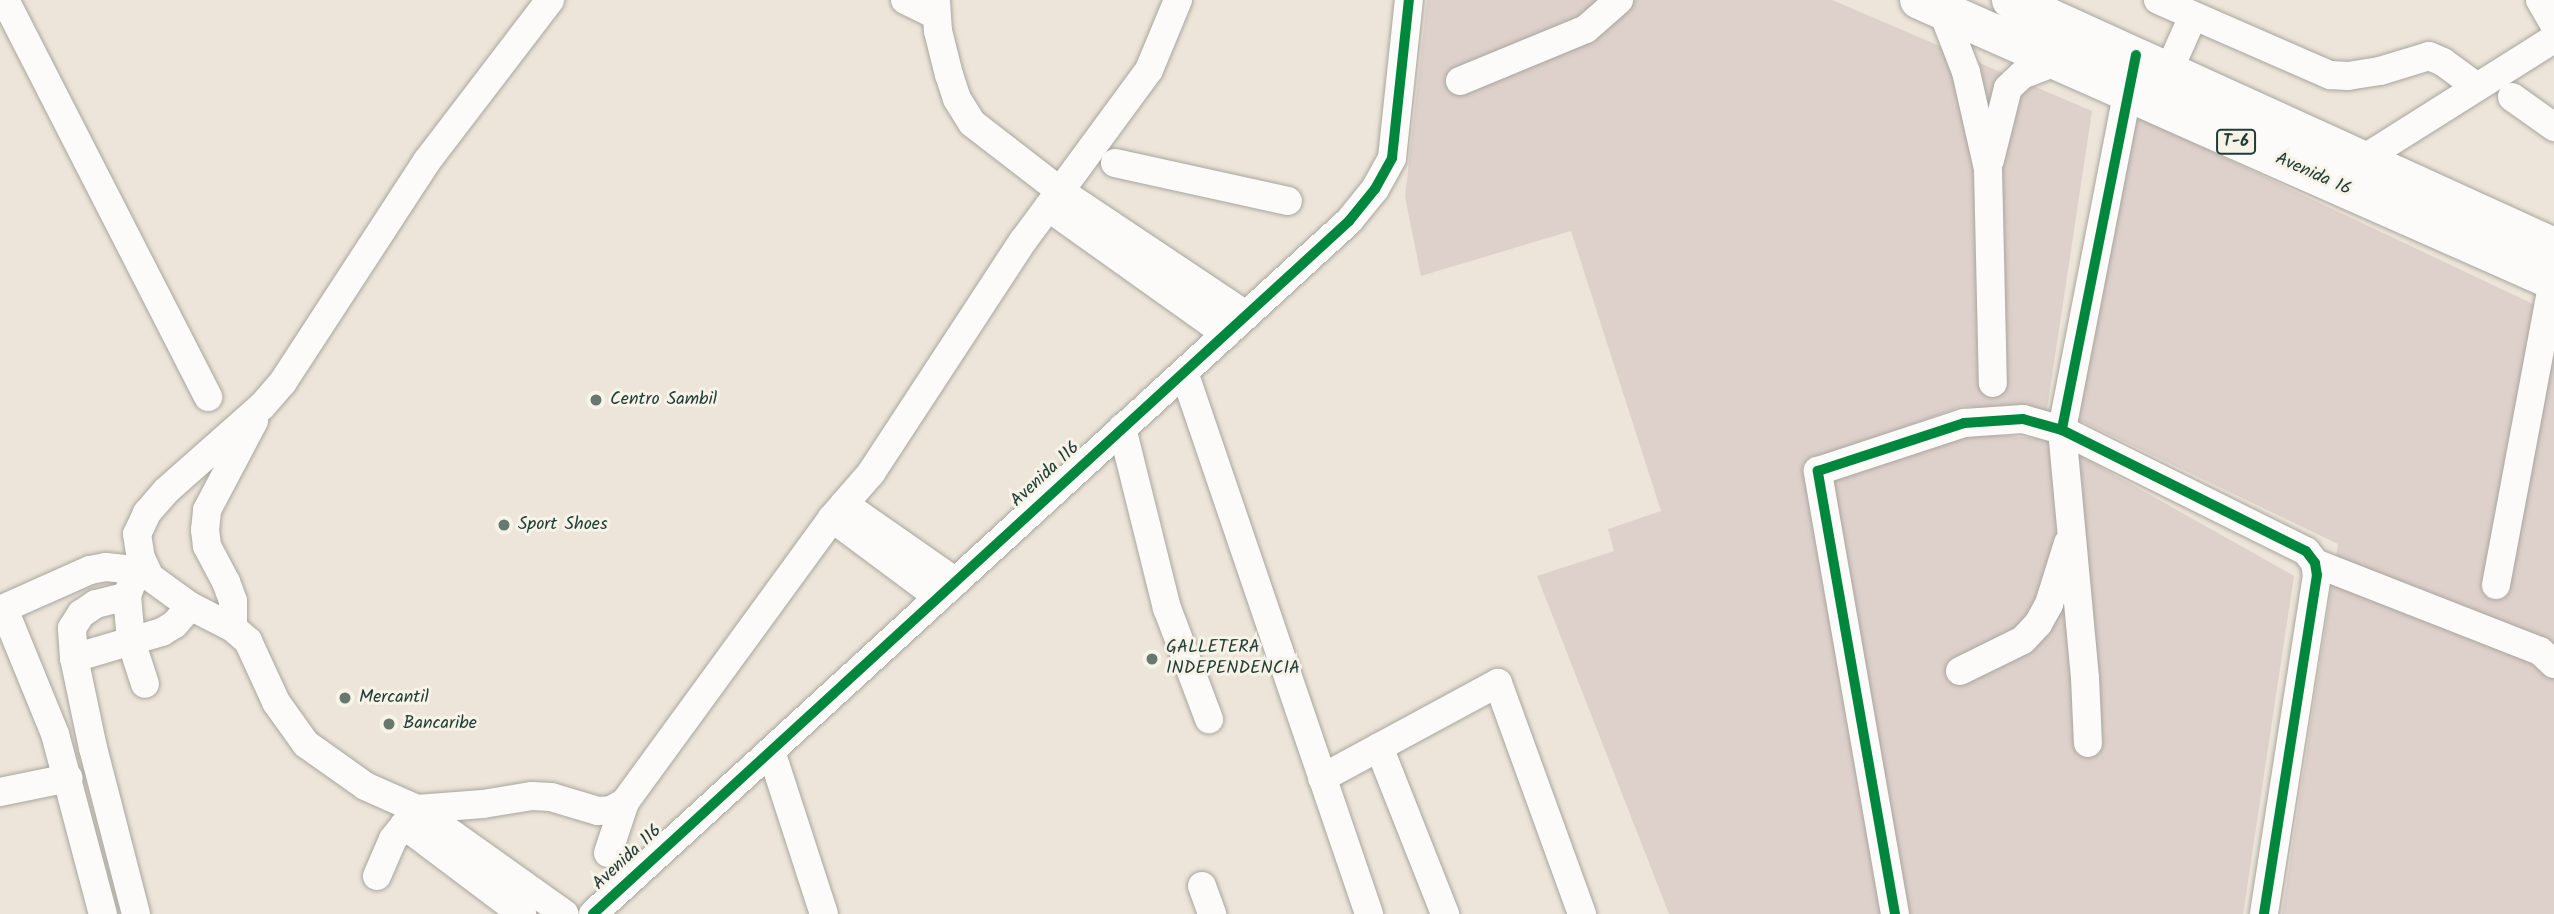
<!DOCTYPE html>
<style>
body{margin:0}
#map{position:relative;width:2554px;height:914px;overflow:hidden;background:#ede5d9;font-family:Kalam,sans-serif}
div>[style]{position:absolute}
[style*='--x']{left:calc(var(--x)*1px);top:calc(var(--y)*1px);width:calc(var(--w)*1px);rotate:calc(var(--a)*1deg)}
.industrial>*{inset:0;background:#ded0cb}
.roads{filter:drop-shadow(0 0 2px #a8a69f) drop-shadow(0 0 2px #a8a69f)}
.minor>*{height:28px;margin:-14px;padding:0 14px;transform-origin:14px;border-radius:14px;background:#fcfbf9}
.highway>*{height:38px;margin:-19px;padding:0 19px;transform-origin:19px;border-radius:19px;background:#fcfbf9}
.cycleway>*{height:10px;margin:-5px;padding:0 5px;transform-origin:5px;border-radius:5px;background:#00873e}
.dots>*{width:19px;height:19px;translate:-50% -50%;box-sizing:border-box;border:4px solid #f7f3e8;border-radius:50%}
span{translate:-50% -50%;white-space:nowrap;text-align:center;line-height:1.15;-webkit-text-stroke:6px #f7f3e8;paint-order:stroke}
.shield-label span{padding:2px 5px;background:#f7f3e8;border:2px solid;border-radius:5px;-webkit-text-stroke-width:0}
.shield-label{font-size:16px;color:#1f3d34;font-weight:700}
.street-label{font-size:18px;color:#1f3d34}
.poi-label{font-size:18px;color:#1f3d34}
.left{translate:0 -50%;text-align:left}
</style>
<div id="map">
<div class="industrial">
<i style="clip-path:polygon(1427px 0,1832px 0,2092px 111px,2046px 416px,1963px 406px,1803px 464px,1883px 914px,1669px 914px,1537px 576px,1614px 551px,1608px 529px,1661px 511px,1571px 231px,1421px 276px,1405px 197px)"></i>
<i style="clip-path:polygon(2126px 111px,2554px 314px,2554px 914px,2282px 914px,2338px 544px,2079px 420px)"></i>
<i style="clip-path:polygon(1965px 433px,2051px 439px,2294px 576px,2243px 914px,1907px 914px,1830px 481px)"></i>
</div>
<div class="roads">
<div class="minor">
<i style="--x:5;--y:0;--w:446;--a:62.9"></i>
<i style="--x:550;--y:0;--w:203;--a:127.4"></i>
<i style="--x:427;--y:161;--w:264;--a:123.1"></i>
<i style="--x:283;--y:382;--w:32;--a:131"></i>
<i style="--x:262;--y:406;--w:128;--a:138.5"></i>
<i style="--x:166;--y:491;--w:29;--a:131"></i>
<i style="--x:147;--y:513;--w:23;--a:115"></i>
<i style="--x:137;--y:534;--w:24;--a:81"></i>
<i style="--x:141;--y:558;--w:21;--a:65"></i>
<i style="--x:150;--y:577;--w:49;--a:35.9"></i>
<i style="--x:190;--y:606;--w:48;--a:27.1"></i>
<i style="--x:233;--y:628;--w:20;--a:41"></i>
<i style="--x:248;--y:641;--w:67;--a:65.3"></i>
<i style="--x:276;--y:702;--w:52;--a:54.5"></i>
<i style="--x:306;--y:744;--w:72;--a:35.4"></i>
<i style="--x:365;--y:786;--w:57;--a:23.9"></i>
<i style="--x:417;--y:809;--w:66;--a:-4.3"></i>
<i style="--x:483;--y:804;--w:50;--a:-9.3"></i>
<i style="--x:532;--y:796;--w:19;--a:3"></i>
<i style="--x:551;--y:797;--w:49;--a:16.6"></i>
<i style="--x:598;--y:811;--w:13;--a:-4"></i>
<i style="--x:611;--y:810;--w:16;--a:-30"></i>
<i style="--x:625;--y:802;--w:351;--a:-53.9"></i>
<i style="--x:832;--y:518;--w:60;--a:-49.1"></i>
<i style="--x:871;--y:473;--w:277;--a:-56.8"></i>
<i style="--x:1023;--y:241;--w:62;--a:-53.5"></i>
<i style="--x:1060;--y:191;--w:111;--a:-142.3"></i>
<i style="--x:972;--y:123;--w:28;--a:-122"></i>
<i style="--x:957;--y:99;--w:25;--a:-108"></i>
<i style="--x:949;--y:75;--w:45;--a:-104"></i>
<i style="--x:938;--y:31;--w:31;--a:-94"></i>
<i style="--x:905;--y:0;--w:34;--a:26"></i>
<i style="--x:1178;--y:0;--w:76;--a:112.5"></i>
<i style="--x:1149;--y:70;--w:150;--a:126.3"></i>
<i style="--x:1060;--y:191;--w:224;--a:33.7"></i>
<i style="--x:2158;--y:0;--w:188;--a:23.6"></i>
<i style="--x:2330;--y:75;--w:18;--a:3"></i>
<i style="--x:2348;--y:76;--w:32;--a:-9"></i>
<i style="--x:2380;--y:71;--w:51;--a:-17"></i>
<i style="--x:2429;--y:56;--w:15;--a:23"></i>
<i style="--x:2443;--y:62;--w:42;--a:36.3"></i>
<i style="--x:2540;--y:0;--w:28;--a:60"></i>
<i style="--x:1942;--y:10;--w:66;--a:68.8"></i>
<i style="--x:1966;--y:72;--w:99;--a:77.2"></i>
<i style="--x:1988;--y:169;--w:214;--a:88.7"></i>
<i style="--x:2169;--y:70;--w:59;--a:-66"></i>
<i style="--x:2131;--y:74;--w:363;--a:101"></i>
<i style="--x:2062;--y:430;--w:272;--a:26.4"></i>
<i style="--x:2306;--y:551;--w:15;--a:53"></i>
<i style="--x:2315;--y:563;--w:12;--a:81"></i>
<i style="--x:2317;--y:575;--w:343;--a:98.9"></i>
<i style="--x:1460;--y:81;--w:136;--a:-22.4"></i>
<i style="--x:1586;--y:29;--w:44;--a:-41.3"></i>
<i style="--x:2512;--y:97;--w:52;--a:35.5"></i>
<i style="--x:1990;--y:160;--w:74;--a:-76"></i>
<i style="--x:2008;--y:88;--w:19;--a:-43"></i>
<i style="--x:2022;--y:75;--w:39;--a:-21"></i>
<i style="--x:2360;--y:161;--w:229;--a:-32.2"></i>
<i style="--x:1115;--y:163;--w:177;--a:12.4"></i>
<i style="--x:1048;--y:207;--w:219;--a:35.5"></i>
<i style="--x:1184;--y:372;--w:573;--a:71.15"></i>
<i style="--x:1122;--y:428;--w:186;--a:76"></i>
<i style="--x:1167;--y:608;--w:119;--a:69.3"></i>
<i style="--x:844;--y:504;--w:136;--a:34.9"></i>
<i style="--x:832;--y:518;--w:132;--a:36.7"></i>
<i style="--x:2315;--y:563;--w:242;--a:21.4"></i>
<i style="--x:2540;--y:651;--w:19;--a:43"></i>
<i style="--x:2496;--y:585;--w:309;--a:-79.4"></i>
<i style="--x:127;--y:596;--w:45;--a:84.9"></i>
<i style="--x:131;--y:641;--w:45;--a:72"></i>
<i style="--x:4;--y:609;--w:135;--a:67.8"></i>
<i style="--x:55;--y:734;--w:186;--a:75.1"></i>
<i style="--x:0;--y:610;--w:98;--a:-24"></i>
<i style="--x:90;--y:570;--w:16;--a:-11"></i>
<i style="--x:106;--y:567;--w:28;--a:6"></i>
<i style="--x:233;--y:628;--w:27;--a:-90"></i>
<i style="--x:233;--y:601;--w:20;--a:-110"></i>
<i style="--x:226;--y:582;--w:41;--a:-117.8"></i>
<i style="--x:207;--y:546;--w:16;--a:-97"></i>
<i style="--x:205;--y:530;--w:20;--a:-84"></i>
<i style="--x:207;--y:510;--w:101;--a:-62.2"></i>
<i style="--x:74;--y:658;--w:92;--a:-16.5"></i>
<i style="--x:162;--y:632;--w:15;--a:-32"></i>
<i style="--x:175;--y:624;--w:23;--a:-50"></i>
<i style="--x:1960;--y:671;--w:70;--a:-26.2"></i>
<i style="--x:2023;--y:640;--w:22;--a:-47"></i>
<i style="--x:2038;--y:624;--w:23;--a:-61"></i>
<i style="--x:2049;--y:604;--w:64;--a:-72.7"></i>
<i style="--x:1379;--y:747;--w:180;--a:68.4"></i>
<i style="--x:771;--y:751;--w:171;--a:72"></i>
<i style="--x:1322;--y:778;--w:200;--a:-28.4"></i>
<i style="--x:1498;--y:683;--w:246;--a:70"></i>
<i style="--x:0;--y:792;--w:70;--a:-11.5"></i>
<i style="--x:404;--y:825;--w:148;--a:37"></i>
<i style="--x:608;--y:853;--w:54;--a:-71.6"></i>
<i style="--x:377;--y:876;--w:40;--a:-66.6"></i>
<i style="--x:393;--y:839;--w:38;--a:-51"></i>
<i style="--x:417;--y:809;--w:181;--a:35.4"></i>
<i style="--x:1202;--y:886;--w:30;--a:70"></i>
<i style="--x:136;--y:914;--w:171;--a:-104.5"></i>
<i style="--x:93;--y:748;--w:92;--a:-101.9"></i>
<i style="--x:74;--y:658;--w:30;--a:-94"></i>
<i style="--x:72;--y:628;--w:17;--a:-57"></i>
<i style="--x:81;--y:614;--w:18;--a:-34"></i>
<i style="--x:96;--y:604;--w:32;--a:-14"></i>
<i style="--x:127;--y:596;--w:40;--a:-69.8"></i>
<i style="--x:593;--y:914;--w:1026;--a:-42.51"></i>
<i style="--x:1349;--y:221;--w:41;--a:-50.9"></i>
<i style="--x:1375;--y:189;--w:35;--a:-61"></i>
<i style="--x:1392;--y:158;--w:159;--a:-83.9"></i>
<i style="--x:1895;--y:914;--w:450;--a:-99.9"></i>
<i style="--x:1818;--y:471;--w:154;--a:-18.2"></i>
<i style="--x:1964;--y:423;--w:59;--a:-3.9"></i>
<i style="--x:2023;--y:419;--w:41;--a:15.8"></i>
<i style="--x:2062;--y:430;--w:249;--a:84.7"></i>
<i style="--x:2085;--y:678;--w:65;--a:87.4"></i>
</div>
<div class="highway">
<i style="--x:1919;--y:0;--w:694;--a:23.87"></i>
<i style="--x:2011;--y:0;--w:597;--a:24.46"></i>
</div>
</div>
<div class="cycleway">
<i style="--x:2136;--y:55;--w:382;--a:101.2"></i>
<i style="--x:2062;--y:430;--w:272;--a:26.4"></i>
<i style="--x:2306;--y:551;--w:15;--a:53"></i>
<i style="--x:2315;--y:563;--w:12;--a:81"></i>
<i style="--x:2317;--y:575;--w:343;--a:98.9"></i>
<i style="--x:593;--y:914;--w:1026;--a:-42.51"></i>
<i style="--x:1349;--y:221;--w:41;--a:-50.9"></i>
<i style="--x:1375;--y:189;--w:35;--a:-61"></i>
<i style="--x:1392;--y:158;--w:159;--a:-83.9"></i>
<i style="--x:1895;--y:914;--w:450;--a:-99.9"></i>
<i style="--x:1818;--y:471;--w:154;--a:-18.2"></i>
<i style="--x:1964;--y:423;--w:59;--a:-3.9"></i>
<i style="--x:2023;--y:419;--w:41;--a:15.8"></i>
</div>
<div class="dots">
<i style="left:596px;top:400px;background:#67786e"></i>
<i style="left:504px;top:525px;background:#67786e"></i>
<i style="left:1152px;top:659px;background:#67786e"></i>
<i style="left:345px;top:698px;background:#67786e"></i>
<i style="left:389px;top:724px;background:#67786e"></i>
</div>
<div class="shield-label">
<span style="left:2236px;top:142px">T-6</span>
</div>
<div class="street-label">
<span style="left:2313px;top:175px;rotate:24deg">Avenida 16</span>
<span style="left:1046px;top:475px;rotate:-43deg">Avenida 116</span>
<span style="left:628px;top:858px;rotate:-43deg">Avenida 116</span>
</div>
<div class="poi-label">
<span class="left" style="left:610px;top:400px">Centro Sambil</span>
<span class="left" style="left:518px;top:525px">Sport Shoes</span>
<span class="left" style="left:1166px;top:659px">GALLETERA<br>INDEPENDENCIA</span>
<span class="left" style="left:359px;top:698px">Mercantil</span>
<span class="left" style="left:403px;top:724px">Bancaribe</span>
</div>
</div>
